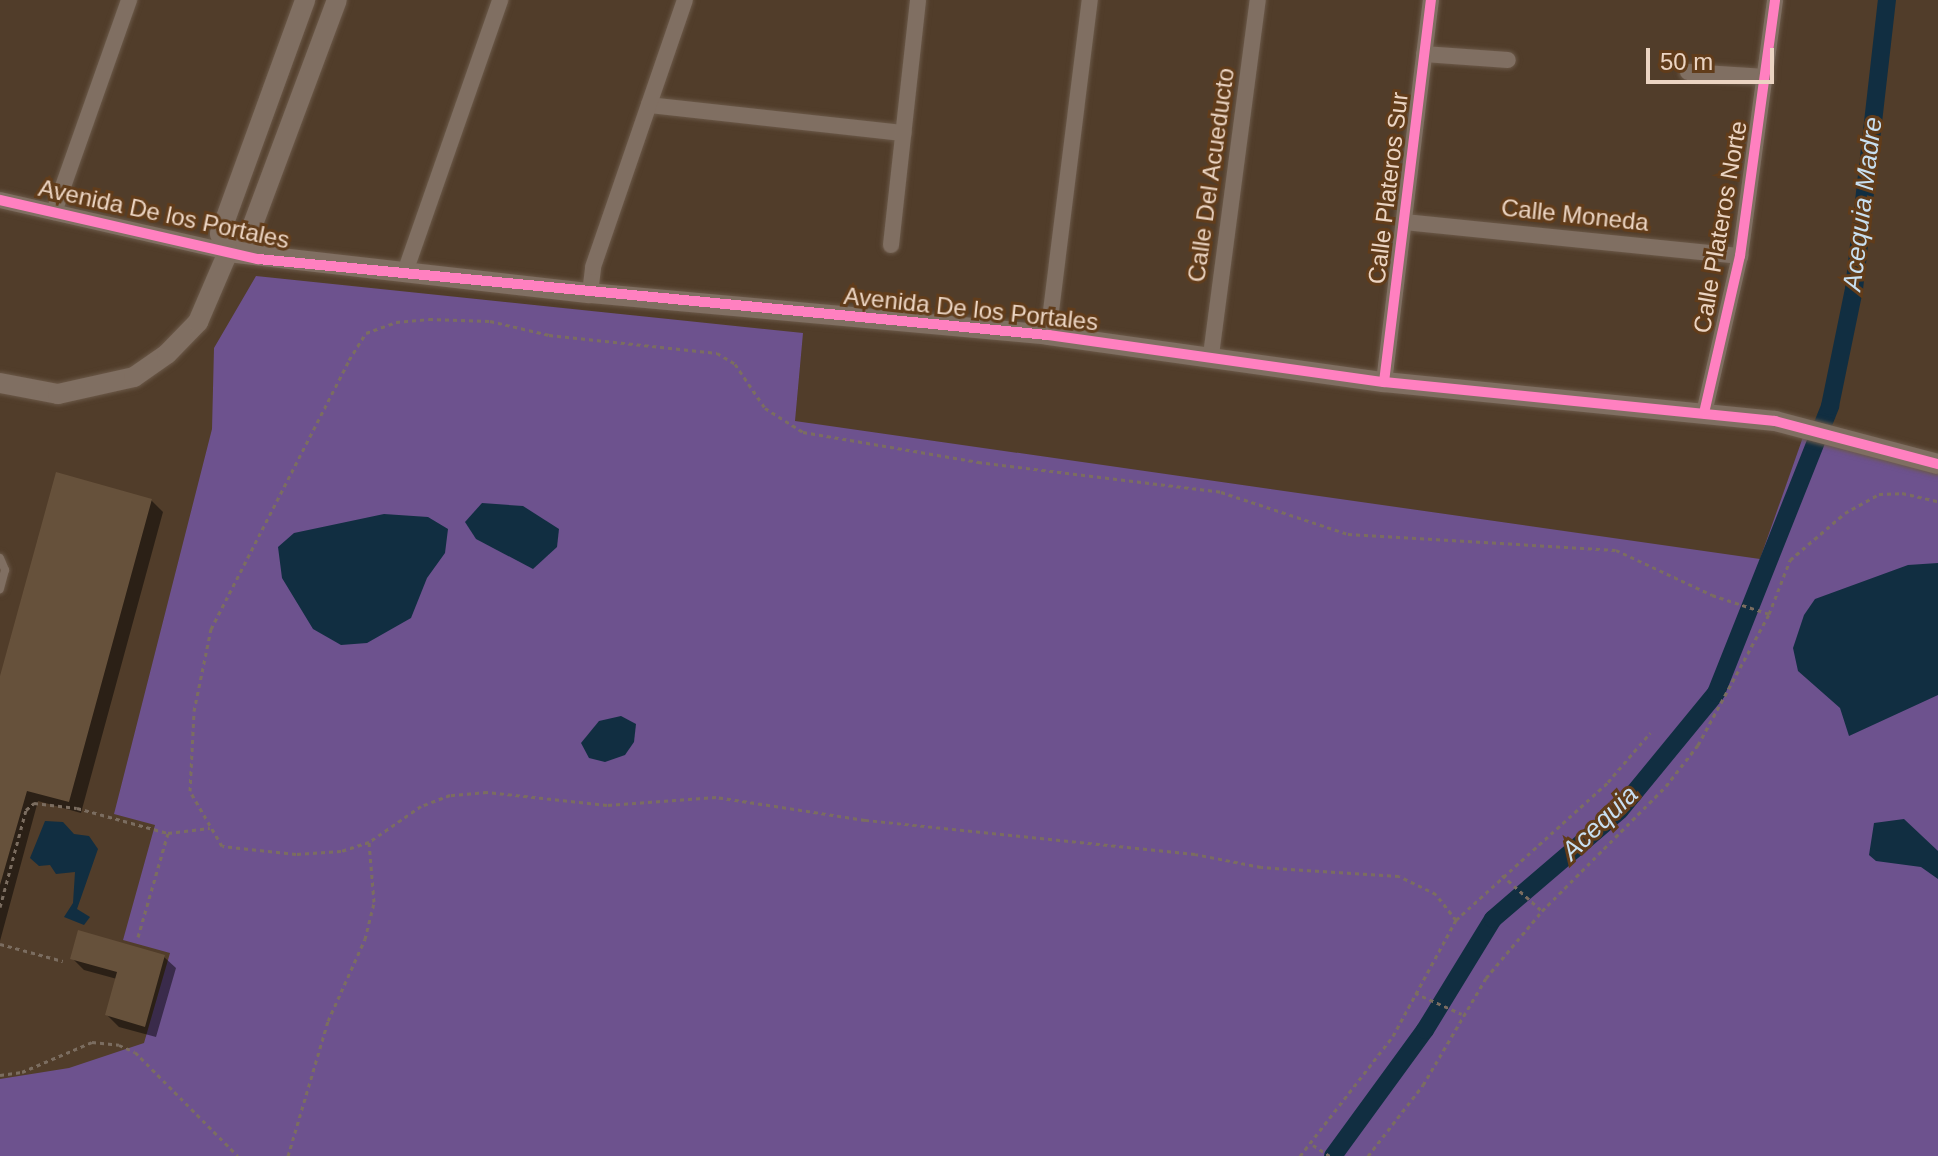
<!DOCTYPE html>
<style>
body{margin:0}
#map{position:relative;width:1938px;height:1156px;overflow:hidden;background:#513d2a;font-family:Arial,sans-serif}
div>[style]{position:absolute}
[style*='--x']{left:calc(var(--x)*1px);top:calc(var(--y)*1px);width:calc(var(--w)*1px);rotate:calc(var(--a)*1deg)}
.green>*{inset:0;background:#6d528e}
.water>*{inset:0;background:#112e41}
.shadow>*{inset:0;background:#0007}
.canal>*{height:18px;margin:-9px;padding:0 9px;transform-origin:9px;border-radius:9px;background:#112e41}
.building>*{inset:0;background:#66513b}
.path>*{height:3px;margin-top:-1.5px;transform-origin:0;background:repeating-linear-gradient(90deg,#7b6d60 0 4px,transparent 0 8px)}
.roads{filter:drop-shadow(0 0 2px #6b5949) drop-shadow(0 0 2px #6b5949)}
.service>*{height:8px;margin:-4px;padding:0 4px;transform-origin:4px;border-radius:4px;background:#806f62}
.minor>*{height:16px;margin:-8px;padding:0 8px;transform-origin:8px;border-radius:8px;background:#806f62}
.tertiary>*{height:20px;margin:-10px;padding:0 10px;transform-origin:10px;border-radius:10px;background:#806f62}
.cycleway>*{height:10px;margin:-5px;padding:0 5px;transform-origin:5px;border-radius:5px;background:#ff80c0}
span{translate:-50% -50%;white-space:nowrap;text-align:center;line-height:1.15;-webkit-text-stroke:6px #613c1a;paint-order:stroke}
.street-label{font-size:24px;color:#ebd4c2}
.water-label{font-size:26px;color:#c8dff0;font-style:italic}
.scale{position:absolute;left:1646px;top:48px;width:128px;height:36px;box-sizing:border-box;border:4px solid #ebd4c2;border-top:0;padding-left:10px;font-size:24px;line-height:28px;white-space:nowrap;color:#ebd4c2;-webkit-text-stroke:6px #613c1a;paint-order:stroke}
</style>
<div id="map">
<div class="green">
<i style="clip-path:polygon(256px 276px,803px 333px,795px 421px,1760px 559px,1803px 437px,1938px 473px,1938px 1156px,0 1156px,0 1079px,69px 1068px,144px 1043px,170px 953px,123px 940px,155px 825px,114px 814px,212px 429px,214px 348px)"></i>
</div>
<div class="water">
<i style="clip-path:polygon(482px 503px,523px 506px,559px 529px,557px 547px,533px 569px,476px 539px,465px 522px)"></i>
<i style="clip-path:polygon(384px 514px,428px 517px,448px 529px,445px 553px,427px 578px,411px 618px,367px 643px,341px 645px,313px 629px,282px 578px,278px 547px,294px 533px)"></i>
<i style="clip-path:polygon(1938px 563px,1938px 695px,1849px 736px,1840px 708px,1798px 671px,1793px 648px,1804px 615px,1815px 599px,1908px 565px)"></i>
<i style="clip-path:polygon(621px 716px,636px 724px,634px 742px,625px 755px,605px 762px,589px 758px,581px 743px,599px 721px)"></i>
<i style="clip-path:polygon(1904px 819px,1938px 851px,1938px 879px,1921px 867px,1876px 861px,1869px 855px,1874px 823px)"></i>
<i style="clip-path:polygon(45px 821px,63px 822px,74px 834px,89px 836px,98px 849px,77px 909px,90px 917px,84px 925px,64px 917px,73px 903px,75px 872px,56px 874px,50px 865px,39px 866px,30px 858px)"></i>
</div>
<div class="shadow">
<i style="clip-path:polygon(151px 500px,163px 512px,81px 813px,38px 801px,0 941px,0 684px)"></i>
<i style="clip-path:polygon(164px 957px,176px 968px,156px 1037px,119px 1027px,107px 1015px,117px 979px,84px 970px,72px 958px)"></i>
</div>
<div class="canal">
<i style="--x:1333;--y:1156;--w:156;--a:-53.9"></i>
<i style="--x:1425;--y:1030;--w:130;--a:-58.5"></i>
<i style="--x:1493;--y:919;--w:167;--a:-40.6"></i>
<i style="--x:1620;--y:810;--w:151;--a:-50.6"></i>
<i style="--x:1716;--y:693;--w:309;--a:-68.3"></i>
<i style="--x:1830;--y:406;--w:119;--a:-78.4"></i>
<i style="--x:1854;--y:289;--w:291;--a:-83.5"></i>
</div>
<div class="building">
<i style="clip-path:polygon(56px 472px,152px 499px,69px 802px,27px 791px,0 885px,0 676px)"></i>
<i style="clip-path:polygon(78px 930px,165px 955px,145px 1027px,105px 1015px,117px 972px,70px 959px)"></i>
</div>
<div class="path">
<i style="--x:1502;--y:875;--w:54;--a:42"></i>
<i style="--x:0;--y:907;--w:100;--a:-75"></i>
<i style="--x:26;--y:810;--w:11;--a:-41"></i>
<i style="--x:34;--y:803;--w:43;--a:6.6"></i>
<i style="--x:77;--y:808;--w:94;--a:15.4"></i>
<i style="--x:168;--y:833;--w:42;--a:-6.8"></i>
<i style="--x:1456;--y:920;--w:33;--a:-128"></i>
<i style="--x:1436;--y:894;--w:41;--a:-154.1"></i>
<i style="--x:1399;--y:876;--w:138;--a:-176.3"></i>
<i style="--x:1261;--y:867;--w:67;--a:-168.9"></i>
<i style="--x:1195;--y:854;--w:332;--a:-174.1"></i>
<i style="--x:865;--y:820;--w:151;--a:-171.2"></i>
<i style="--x:716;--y:797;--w:109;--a:175.8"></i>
<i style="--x:607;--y:805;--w:121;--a:-173.8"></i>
<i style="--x:487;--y:792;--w:37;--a:175"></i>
<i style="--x:450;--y:795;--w:31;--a:159"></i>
<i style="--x:421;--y:806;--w:63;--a:145.3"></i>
<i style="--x:369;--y:842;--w:29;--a:162"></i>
<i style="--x:341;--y:851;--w:45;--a:176.2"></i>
<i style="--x:296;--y:854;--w:74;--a:-173.8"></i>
<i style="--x:222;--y:846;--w:64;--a:-120.2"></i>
<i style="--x:190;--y:791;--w:80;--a:-87.1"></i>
<i style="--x:194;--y:711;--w:84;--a:-78.3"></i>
<i style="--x:211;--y:629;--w:302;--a:-62.8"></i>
<i style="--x:349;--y:360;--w:32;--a:-58"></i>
<i style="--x:366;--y:333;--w:32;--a:-20"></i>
<i style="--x:396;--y:322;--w:33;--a:-5"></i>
<i style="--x:429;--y:319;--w:61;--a:1.9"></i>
<i style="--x:490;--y:321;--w:61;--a:13.3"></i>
<i style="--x:549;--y:335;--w:169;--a:6.1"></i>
<i style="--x:717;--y:353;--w:21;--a:31"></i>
<i style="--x:735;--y:364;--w:53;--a:55.7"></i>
<i style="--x:765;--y:408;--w:45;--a:32.3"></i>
<i style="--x:803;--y:432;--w:178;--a:9.7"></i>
<i style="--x:978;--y:462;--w:245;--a:7"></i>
<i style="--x:1221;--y:492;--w:134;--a:18.3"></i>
<i style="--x:1348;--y:534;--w:268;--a:3.4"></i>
<i style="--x:1616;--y:550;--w:106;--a:25.1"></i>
<i style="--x:1712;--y:595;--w:60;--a:18.4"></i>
<i style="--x:138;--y:937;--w:108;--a:-73.9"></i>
<i style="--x:0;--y:944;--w:65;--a:15.1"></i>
<i style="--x:1415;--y:993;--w:51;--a:24.1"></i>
<i style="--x:0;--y:1075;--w:22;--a:-8"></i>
<i style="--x:22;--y:1072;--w:76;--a:-23.2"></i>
<i style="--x:92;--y:1042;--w:27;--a:6"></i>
<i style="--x:119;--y:1045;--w:17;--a:24"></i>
<i style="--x:135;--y:1052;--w:146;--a:45.3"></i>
<i style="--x:1313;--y:1145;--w:20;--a:33"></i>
<i style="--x:288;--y:1156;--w:141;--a:-73.5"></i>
<i style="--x:328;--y:1021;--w:90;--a:-65.7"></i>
<i style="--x:365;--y:939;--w:38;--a:-76"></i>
<i style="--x:374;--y:902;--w:60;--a:-94.8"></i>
<i style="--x:1300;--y:1156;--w:152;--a:-52.2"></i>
<i style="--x:1393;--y:1036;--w:132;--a:-61.5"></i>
<i style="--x:1456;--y:920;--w:205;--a:-42.2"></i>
<i style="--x:1608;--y:782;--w:65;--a:-49.4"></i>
<i style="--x:1368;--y:1156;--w:90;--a:-52.2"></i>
<i style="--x:1423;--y:1085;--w:124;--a:-59.5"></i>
<i style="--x:1486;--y:978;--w:87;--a:-50.1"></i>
<i style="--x:1542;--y:911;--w:176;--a:-45.2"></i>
<i style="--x:1666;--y:786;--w:52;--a:-52"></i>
<i style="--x:1698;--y:745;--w:149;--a:-61.5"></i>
<i style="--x:1769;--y:614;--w:58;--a:-68.7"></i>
<i style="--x:1790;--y:560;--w:72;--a:-40.5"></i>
<i style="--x:1845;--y:513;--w:39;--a:-29"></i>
<i style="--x:1879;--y:494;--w:23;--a:-2"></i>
<i style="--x:1902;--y:493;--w:37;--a:13"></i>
</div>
<div class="roads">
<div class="service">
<i style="--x:0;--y:558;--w:13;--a:67"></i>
<i style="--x:5;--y:570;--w:20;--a:105"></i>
</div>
<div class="minor">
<i style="--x:1424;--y:54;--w:84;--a:4.1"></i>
<i style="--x:1688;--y:72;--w:78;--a:3.7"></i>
<i style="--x:649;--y:105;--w:256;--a:6.3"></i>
<i style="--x:0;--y:200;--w:234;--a:12.8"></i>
<i style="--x:54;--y:212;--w:225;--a:-70.5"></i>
<i style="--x:1405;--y:222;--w:337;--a:5.8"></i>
<i style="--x:891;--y:245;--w:246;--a:-83.7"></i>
<i style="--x:405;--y:272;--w:288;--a:-70.7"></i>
<i style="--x:590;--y:293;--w:26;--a:-83"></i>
<i style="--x:593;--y:267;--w:282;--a:-71"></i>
<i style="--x:1048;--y:335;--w:338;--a:-82.9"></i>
<i style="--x:1211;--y:355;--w:358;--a:-82.5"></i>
<i style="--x:1384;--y:382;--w:385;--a:-83"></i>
<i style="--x:1704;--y:413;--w:161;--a:-77.1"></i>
<i style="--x:1740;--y:256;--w:258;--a:-82.2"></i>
</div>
<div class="tertiary">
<i style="--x:228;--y:252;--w:364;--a:6.5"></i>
<i style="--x:590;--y:293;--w:460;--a:5.2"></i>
<i style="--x:1048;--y:335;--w:339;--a:8"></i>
<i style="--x:1384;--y:382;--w:393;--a:5.7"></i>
<i style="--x:1775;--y:421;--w:169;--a:14.8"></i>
<i style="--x:228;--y:252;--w:20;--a:-27"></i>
<i style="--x:246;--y:243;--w:259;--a:-69.5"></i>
<i style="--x:228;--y:252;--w:20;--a:-114"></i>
<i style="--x:220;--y:234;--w:249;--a:-70"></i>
<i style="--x:0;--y:383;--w:59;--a:10.7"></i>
<i style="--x:58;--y:394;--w:78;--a:-12.6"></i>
<i style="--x:134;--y:377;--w:40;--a:-34.9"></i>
<i style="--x:167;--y:354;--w:45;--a:-45.9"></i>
<i style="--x:198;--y:322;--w:76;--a:-66.8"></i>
</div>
</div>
<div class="cycleway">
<i style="--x:0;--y:200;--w:265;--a:12.9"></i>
<i style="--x:258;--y:259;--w:794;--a:5.5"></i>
<i style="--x:1048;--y:335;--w:339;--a:8"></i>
<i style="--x:1384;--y:382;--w:393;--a:5.7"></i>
<i style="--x:1775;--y:421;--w:169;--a:14.8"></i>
<i style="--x:1384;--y:382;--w:385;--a:-83"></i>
<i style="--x:1704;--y:413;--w:161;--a:-77.1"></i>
<i style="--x:1740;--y:256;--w:258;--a:-82.2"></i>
</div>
<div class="street-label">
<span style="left:1211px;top:175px;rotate:-82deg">Calle Del Acueducto</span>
<span style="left:1388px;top:188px;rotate:-83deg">Calle Plateros Sur</span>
<span style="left:164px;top:214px;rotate:12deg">Avenida De los Portales</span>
<span style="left:1575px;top:215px;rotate:6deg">Calle Moneda</span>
<span style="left:1720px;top:227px;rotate:-80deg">Calle Plateros Norte</span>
<span style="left:971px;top:309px;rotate:6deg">Avenida De los Portales</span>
</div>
<div class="water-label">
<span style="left:1863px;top:204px;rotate:-83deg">Acequia Madre</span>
<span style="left:1600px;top:823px;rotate:-44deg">Acequia</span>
</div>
<div class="scale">50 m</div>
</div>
